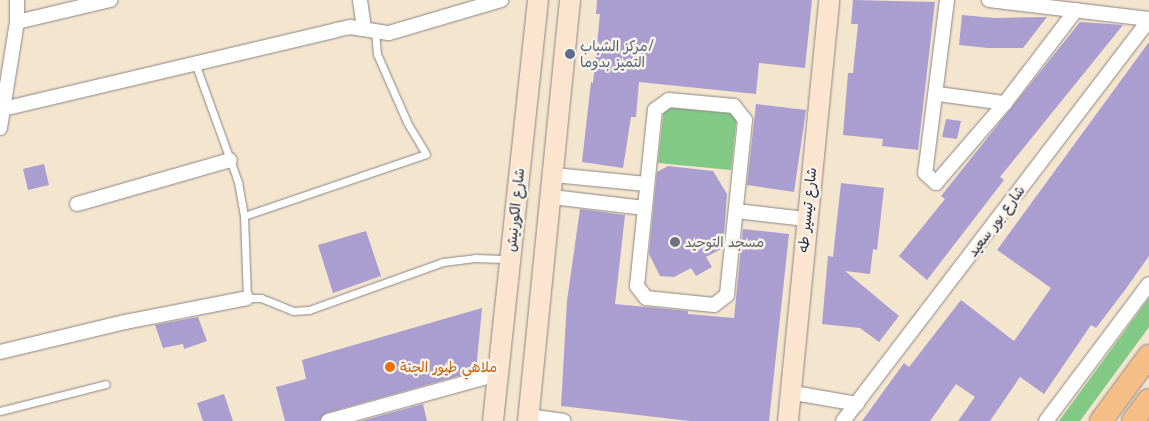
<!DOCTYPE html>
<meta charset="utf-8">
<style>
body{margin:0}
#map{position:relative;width:1149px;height:421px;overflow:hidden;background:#f4e5ce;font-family:Mali,"Playpen Sans Arabic",sans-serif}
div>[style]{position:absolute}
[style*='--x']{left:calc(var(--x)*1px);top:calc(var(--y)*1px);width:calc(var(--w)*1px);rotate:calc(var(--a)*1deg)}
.green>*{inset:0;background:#82c985}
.building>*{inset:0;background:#aa9dcf}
.roads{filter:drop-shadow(0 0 1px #8b8484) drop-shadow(0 0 1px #8b8484)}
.lane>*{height:7px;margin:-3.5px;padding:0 3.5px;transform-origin:3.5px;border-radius:3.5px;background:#fff}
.street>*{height:14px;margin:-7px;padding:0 7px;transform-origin:7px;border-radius:7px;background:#fff}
.secondary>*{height:20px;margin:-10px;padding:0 10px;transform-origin:10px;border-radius:10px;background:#fbe5cf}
.primary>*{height:22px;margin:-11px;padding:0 11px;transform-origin:11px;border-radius:11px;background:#f6be87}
.dots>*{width:14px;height:14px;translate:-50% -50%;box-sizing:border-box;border:2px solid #f7f3e8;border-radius:50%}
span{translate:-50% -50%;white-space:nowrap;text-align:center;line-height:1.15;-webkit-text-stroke:5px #f7f3e8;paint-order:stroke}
.service-label{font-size:14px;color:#4e5e75}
.left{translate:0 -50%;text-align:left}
.street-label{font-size:14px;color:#22223b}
.worship-label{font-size:14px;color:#5b616d}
.food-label{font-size:14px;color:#c56008}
</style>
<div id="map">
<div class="green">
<i style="clip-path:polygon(664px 107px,737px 114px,731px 170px,658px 163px)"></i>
<i style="clip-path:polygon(1149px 298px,1149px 327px,1080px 421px,1059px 421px)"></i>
</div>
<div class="building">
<i style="clip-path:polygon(597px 0,812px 0,805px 68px,759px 63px,756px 94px,639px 82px,636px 117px,631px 117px,623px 168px,582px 162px,591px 82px,593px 83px,600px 14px,596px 14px)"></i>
<i style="clip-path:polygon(853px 0,935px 2px,918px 150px,882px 146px,883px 139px,843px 135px,848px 73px,853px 73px,858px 24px,851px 24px)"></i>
<i style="clip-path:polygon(962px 15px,994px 18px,1047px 17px,1023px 48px,988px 48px,959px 45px)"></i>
<i style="clip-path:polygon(1080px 22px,1123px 25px,1000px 177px,1004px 180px,927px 280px,899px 256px,945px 199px,941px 196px)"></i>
<i style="clip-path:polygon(1149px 42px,1149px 256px,1125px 290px,1096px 328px,1091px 325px,1044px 394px,1020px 377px,990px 421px,958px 421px,975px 397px,956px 384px,930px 421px,862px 421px,904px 363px,909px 367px,961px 300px,1014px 341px,1051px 288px,997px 250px)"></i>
<i style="clip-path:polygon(756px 104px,806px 110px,794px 192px,747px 185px)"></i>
<i style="clip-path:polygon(946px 119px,961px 121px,957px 139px,942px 137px)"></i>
<i style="clip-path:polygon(44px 164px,49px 185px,28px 190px,23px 169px)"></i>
<i style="clip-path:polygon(668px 166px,713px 171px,727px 194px,723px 248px,706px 257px,712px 267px,696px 276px,691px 268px,674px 277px,660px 276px,649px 254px,657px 172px)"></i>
<i style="clip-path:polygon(841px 183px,884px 188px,877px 250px,873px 249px,870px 274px,845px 271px,899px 316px,879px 342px,860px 328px,822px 324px,828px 256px,833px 257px)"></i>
<i style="clip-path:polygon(580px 209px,625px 215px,615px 304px,688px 311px,688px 314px,734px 318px,743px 229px,789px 234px,769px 421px,690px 421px,561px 406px,567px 301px)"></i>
<i style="clip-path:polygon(366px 231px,381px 276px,333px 293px,318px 245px)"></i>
<i style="clip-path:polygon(482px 308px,476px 371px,326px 413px,319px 421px,285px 421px,276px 387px,306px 379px,302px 360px)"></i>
<i style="clip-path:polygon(198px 317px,207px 341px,184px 349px,183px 344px,163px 348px,155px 325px)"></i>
<i style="clip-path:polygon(224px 394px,233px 421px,203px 421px,197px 403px)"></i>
<i style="clip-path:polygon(423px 404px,427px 421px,361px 421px)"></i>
</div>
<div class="roads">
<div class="lane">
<i style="--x:195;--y:63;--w:127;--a:70.1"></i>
<i style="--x:238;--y:182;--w:35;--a:80"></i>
<i style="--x:244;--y:216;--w:82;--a:87.9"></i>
<i style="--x:247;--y:298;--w:14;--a:0"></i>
<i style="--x:261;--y:298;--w:35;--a:22"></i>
<i style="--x:293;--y:311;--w:16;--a:-4"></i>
<i style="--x:309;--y:310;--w:142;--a:-19.7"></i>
<i style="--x:443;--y:262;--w:32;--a:-7"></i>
<i style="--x:475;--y:258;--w:35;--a:2"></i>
<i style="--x:244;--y:216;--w:192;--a:-18.8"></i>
<i style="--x:426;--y:154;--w:37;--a:-121"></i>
<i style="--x:407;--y:122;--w:74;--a:-113.8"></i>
<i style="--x:377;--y:54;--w:21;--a:-95"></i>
<i style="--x:0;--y:411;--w:109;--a:-14.3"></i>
</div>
<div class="street">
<i style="--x:360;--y:0;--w:28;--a:82"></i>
<i style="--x:947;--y:0;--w:174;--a:97.2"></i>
<i style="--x:925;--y:173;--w:15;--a:42"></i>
<i style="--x:936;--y:183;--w:106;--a:-49.2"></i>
<i style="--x:1005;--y:103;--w:117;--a:-52.6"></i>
<i style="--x:989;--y:0;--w:161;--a:6.8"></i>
<i style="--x:17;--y:22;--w:96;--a:-13.3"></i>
<i style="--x:938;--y:94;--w:68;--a:7.7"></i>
<i style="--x:669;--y:100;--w:65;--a:5.3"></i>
<i style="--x:734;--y:106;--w:18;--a:52"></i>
<i style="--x:745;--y:120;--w:176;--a:95.9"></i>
<i style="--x:727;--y:295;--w:16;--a:142"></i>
<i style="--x:714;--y:305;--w:68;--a:-174.1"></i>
<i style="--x:646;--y:298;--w:15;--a:-127"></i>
<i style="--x:637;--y:286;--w:177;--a:-84.2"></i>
<i style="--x:655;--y:110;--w:17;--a:-36"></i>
<i style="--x:3;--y:109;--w:342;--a:-13.3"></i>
<i style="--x:336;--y:30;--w:14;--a:-12"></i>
<i style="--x:350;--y:27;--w:39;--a:9"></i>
<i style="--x:389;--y:33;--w:117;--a:-16.4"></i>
<i style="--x:0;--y:128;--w:107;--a:-80.9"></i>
<i style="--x:17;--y:22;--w:22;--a:-90"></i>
<i style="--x:554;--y:175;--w:93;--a:5.5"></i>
<i style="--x:552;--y:197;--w:93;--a:6.8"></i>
<i style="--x:77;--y:204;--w:159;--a:-16"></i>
<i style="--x:736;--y:211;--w:70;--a:6.5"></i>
<i style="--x:0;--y:352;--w:129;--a:-13.5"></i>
<i style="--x:125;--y:322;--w:124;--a:-11.1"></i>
<i style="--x:789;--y:392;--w:69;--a:10"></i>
<i style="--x:528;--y:416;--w:36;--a:8"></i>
<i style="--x:328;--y:421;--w:176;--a:-15.5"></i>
<i style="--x:843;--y:421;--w:504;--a:-52.65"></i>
<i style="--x:1046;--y:421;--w:171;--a:-53.1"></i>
</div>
<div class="secondary">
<i style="--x:493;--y:421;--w:423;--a:-83.9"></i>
<i style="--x:528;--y:421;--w:423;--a:-84.3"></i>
<i style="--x:788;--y:421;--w:423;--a:-84.4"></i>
</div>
<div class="primary">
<i style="--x:1101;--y:421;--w:81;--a:-53.6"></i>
<i style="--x:1133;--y:421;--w:26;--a:-53"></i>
</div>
</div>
<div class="dots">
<i style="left:570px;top:54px;background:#5c6f8a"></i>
<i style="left:675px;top:242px;background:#6b7280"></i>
<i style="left:390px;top:367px;background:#e8710a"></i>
</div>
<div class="service-label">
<span class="left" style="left:580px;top:54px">مركز الشباب/<br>التميز بدوما</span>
</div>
<div class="street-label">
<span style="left:515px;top:210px;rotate:-84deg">شارع الكورنيش</span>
<span style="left:807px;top:210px;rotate:-84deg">شارع تيسير طه</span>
<span style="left:996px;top:221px;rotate:-53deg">شارع بور سعيد</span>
</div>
<div class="worship-label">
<span class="left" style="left:685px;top:242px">مسجد التوحيد</span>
</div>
<div class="food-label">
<span class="left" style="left:400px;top:367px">ملاهي طيور الجنة</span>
</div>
</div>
